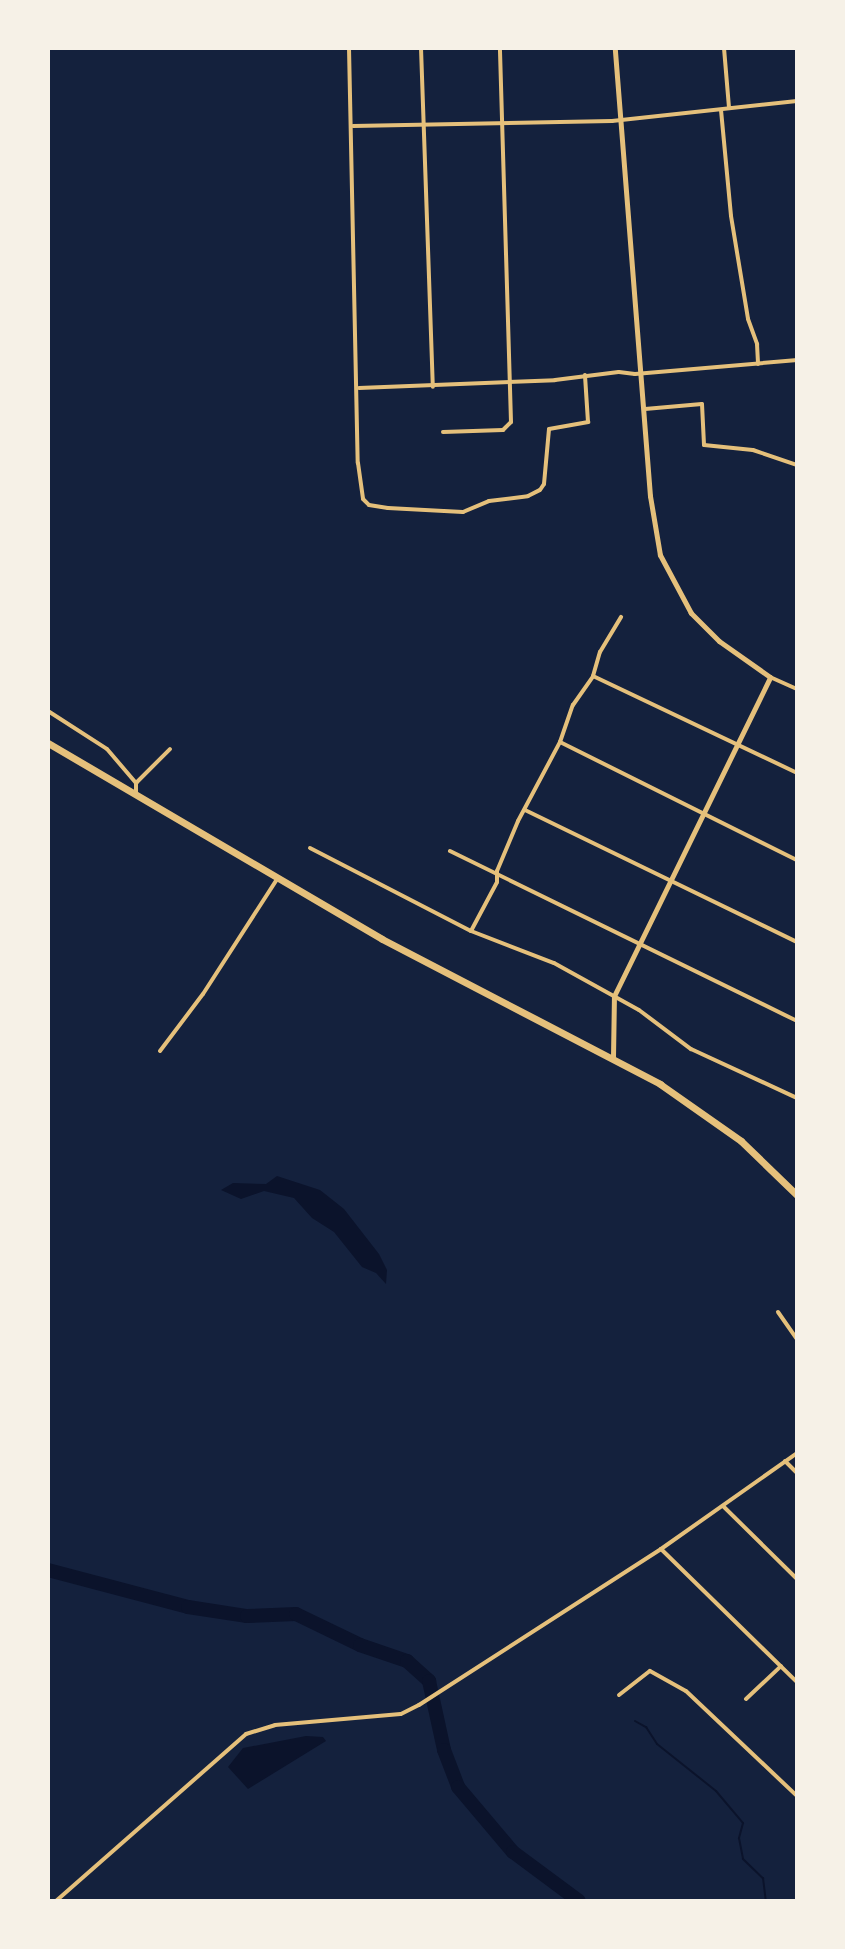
<!DOCTYPE html>
<style>
body{margin:0}
#map{position:relative;width:845px;height:1949px;overflow:hidden;background:#14213d;font-family:"Roboto Condensed",sans-serif}
div>[style]{position:absolute}
[style*='--x']{left:calc(var(--x)*1px);top:calc(var(--y)*1px);width:calc(var(--w)*1px);rotate:calc(var(--a)*1deg)}
.water>*{inset:0;background:#0b132b}
.stream>*{height:2px;margin:-1px;padding:0 1px;transform-origin:1px;border-radius:1px;background:#0b132b}
.river>*{height:14px;margin:-7px;padding:0 7px;transform-origin:7px;border-radius:7px;background:#0b132b}
.minor>*{height:4px;margin:-2px;padding:0 2px;transform-origin:2px;border-radius:2px;background:#e5c07b}
.tertiary>*{height:5px;margin:-2.5px;padding:0 2.5px;transform-origin:2.5px;border-radius:2.5px;background:#e5c07b}
.primary>*{height:7px;margin:-3.5px;padding:0 3.5px;transform-origin:3.5px;border-radius:3.5px;background:#e5c07b}
span{translate:-50% -50%;white-space:nowrap;text-align:center;line-height:1.15;-webkit-text-stroke:8px #f6f1e7;paint-order:stroke}
.frame{position:absolute;inset:0;border:50px solid #f6f1e7;pointer-events:none}
</style>
<div id="map">
<div class="water">
<i style="clip-path:polygon(277px 1176px,320px 1190px,344px 1209px,379px 1254px,387px 1270px,386px 1284px,376px 1273px,362px 1267px,334px 1232px,312px 1218px,294px 1198px,264px 1191px,241px 1199px,221px 1190px,233px 1183px,266px 1184px)"></i>
<i style="clip-path:polygon(306px 1736px,323px 1737px,326px 1741px,248px 1789px,228px 1767px,243px 1748px)"></i>
</div>
<div class="stream">
<i style="--x:635;--y:1721;--w:13;--a:29"></i>
<i style="--x:646;--y:1727;--w:20;--a:57"></i>
<i style="--x:657;--y:1744;--w:75;--a:38.5"></i>
<i style="--x:716;--y:1791;--w:42;--a:49.8"></i>
<i style="--x:743;--y:1823;--w:16;--a:105"></i>
<i style="--x:739;--y:1838;--w:21;--a:79"></i>
<i style="--x:743;--y:1859;--w:28;--a:44"></i>
<i style="--x:763;--y:1878;--w:23;--a:83"></i>
</div>
<div class="river">
<i style="--x:48;--y:1570;--w:145;--a:14.8"></i>
<i style="--x:188;--y:1607;--w:60;--a:8.7"></i>
<i style="--x:247;--y:1616;--w:49;--a:-2.3"></i>
<i style="--x:296;--y:1614;--w:71;--a:25.8"></i>
<i style="--x:360;--y:1645;--w:50;--a:18.8"></i>
<i style="--x:407;--y:1661;--w:30;--a:42"></i>
<i style="--x:429;--y:1681;--w:71;--a:77.7"></i>
<i style="--x:444;--y:1750;--w:40;--a:69"></i>
<i style="--x:458;--y:1787;--w:85;--a:49.8"></i>
<i style="--x:513;--y:1852;--w:82;--a:36.6"></i>
</div>
<div class="minor">
<i style="--x:349;--y:48;--w:415;--a:88.8"></i>
<i style="--x:358;--y:463;--w:36;--a:82"></i>
<i style="--x:363;--y:499;--w:8;--a:45"></i>
<i style="--x:369;--y:505;--w:19;--a:9"></i>
<i style="--x:388;--y:508;--w:75;--a:3.1"></i>
<i style="--x:463;--y:512;--w:28;--a:-23"></i>
<i style="--x:489;--y:501;--w:39;--a:-7"></i>
<i style="--x:528;--y:496;--w:13;--a:-27"></i>
<i style="--x:540;--y:490;--w:7;--a:-56"></i>
<i style="--x:544;--y:484;--w:55;--a:-84.8"></i>
<i style="--x:549;--y:429;--w:40;--a:-10"></i>
<i style="--x:588;--y:422;--w:47;--a:-93.7"></i>
<i style="--x:421;--y:48;--w:339;--a:88"></i>
<i style="--x:724;--y:48;--w:59;--a:85.2"></i>
<i style="--x:721;--y:110;--w:106;--a:84.6"></i>
<i style="--x:731;--y:216;--w:104;--a:80.6"></i>
<i style="--x:748;--y:319;--w:27;--a:70"></i>
<i style="--x:757;--y:344;--w:20;--a:87"></i>
<i style="--x:353;--y:126;--w:259;--a:-1.1"></i>
<i style="--x:612;--y:121;--w:186;--a:-6.2"></i>
<i style="--x:359;--y:388;--w:196;--a:-2.3"></i>
<i style="--x:555;--y:380;--w:64;--a:-7.1"></i>
<i style="--x:619;--y:372;--w:16;--a:7"></i>
<i style="--x:635;--y:374;--w:163;--a:-4.9"></i>
<i style="--x:645;--y:409;--w:57;--a:-5"></i>
<i style="--x:702;--y:404;--w:41;--a:87.2"></i>
<i style="--x:704;--y:445;--w:49;--a:5.8"></i>
<i style="--x:753;--y:450;--w:46;--a:18.8"></i>
<i style="--x:443;--y:432;--w:60;--a:-1.9"></i>
<i style="--x:503;--y:430;--w:11;--a:-45"></i>
<i style="--x:511;--y:422;--w:374;--a:-91.7"></i>
<i style="--x:593;--y:676;--w:226;--a:25.4"></i>
<i style="--x:770;--y:677;--w:30;--a:24"></i>
<i style="--x:48;--y:711;--w:70;--a:32.8"></i>
<i style="--x:107;--y:749;--w:45;--a:49.5"></i>
<i style="--x:136;--y:783;--w:11;--a:90"></i>
<i style="--x:560;--y:742;--w:265;--a:26.5"></i>
<i style="--x:136;--y:783;--w:48;--a:-45"></i>
<i style="--x:525;--y:810;--w:302;--a:25.9"></i>
<i style="--x:310;--y:848;--w:181;--a:27.3"></i>
<i style="--x:471;--y:931;--w:89;--a:21.1"></i>
<i style="--x:554;--y:963;--w:97;--a:28.9"></i>
<i style="--x:639;--y:1010;--w:65;--a:36.9"></i>
<i style="--x:691;--y:1049;--w:117;--a:24.8"></i>
<i style="--x:450;--y:851;--w:386;--a:26.1"></i>
<i style="--x:471;--y:931;--w:55;--a:-62"></i>
<i style="--x:497;--y:882;--w:11;--a:-90"></i>
<i style="--x:497;--y:871;--w:54;--a:-67.2"></i>
<i style="--x:518;--y:821;--w:89;--a:-62"></i>
<i style="--x:560;--y:742;--w:39;--a:-71"></i>
<i style="--x:573;--y:705;--w:35;--a:-55"></i>
<i style="--x:593;--y:676;--w:25;--a:-74"></i>
<i style="--x:600;--y:652;--w:41;--a:-59"></i>
<i style="--x:160;--y:1051;--w:71;--a:-53"></i>
<i style="--x:203;--y:994;--w:137;--a:-57.2"></i>
<i style="--x:778;--y:1312;--w:33;--a:55"></i>
<i style="--x:785;--y:1461;--w:17;--a:45"></i>
<i style="--x:723;--y:1506;--w:104;--a:44.6"></i>
<i style="--x:661;--y:1549;--w:190;--a:44.4"></i>
<i style="--x:619;--y:1695;--w:39;--a:-38"></i>
<i style="--x:650;--y:1671;--w:41;--a:29.1"></i>
<i style="--x:686;--y:1691;--w:153;--a:43.4"></i>
<i style="--x:746;--y:1699;--w:48;--a:-43.3"></i>
<i style="--x:56;--y:1901;--w:253;--a:-41.3"></i>
<i style="--x:246;--y:1734;--w:30;--a:-17"></i>
<i style="--x:275;--y:1725;--w:126;--a:-5"></i>
<i style="--x:401;--y:1714;--w:20;--a:-27"></i>
<i style="--x:419;--y:1705;--w:288;--a:-32.8"></i>
<i style="--x:661;--y:1549;--w:166;--a:-35.2"></i>
</div>
<div class="tertiary">
<i style="--x:613;--y:1057;--w:61;--a:-89.1"></i>
<i style="--x:614;--y:996;--w:355;--a:-63.9"></i>
<i style="--x:770;--y:677;--w:62;--a:-144.8"></i>
<i style="--x:719;--y:641;--w:40;--a:-135"></i>
<i style="--x:691;--y:613;--w:66;--a:-118.1"></i>
<i style="--x:660;--y:555;--w:60;--a:-99.6"></i>
<i style="--x:650;--y:496;--w:449;--a:-94.5"></i>
</div>
<div class="primary">
<i style="--x:48;--y:743;--w:387;--a:30.4"></i>
<i style="--x:382;--y:939;--w:314;--a:27.5"></i>
<i style="--x:660;--y:1084;--w:99;--a:35.1"></i>
<i style="--x:741;--y:1141;--w:78;--a:44"></i>
</div>
<div class="frame"></div>
</div>
